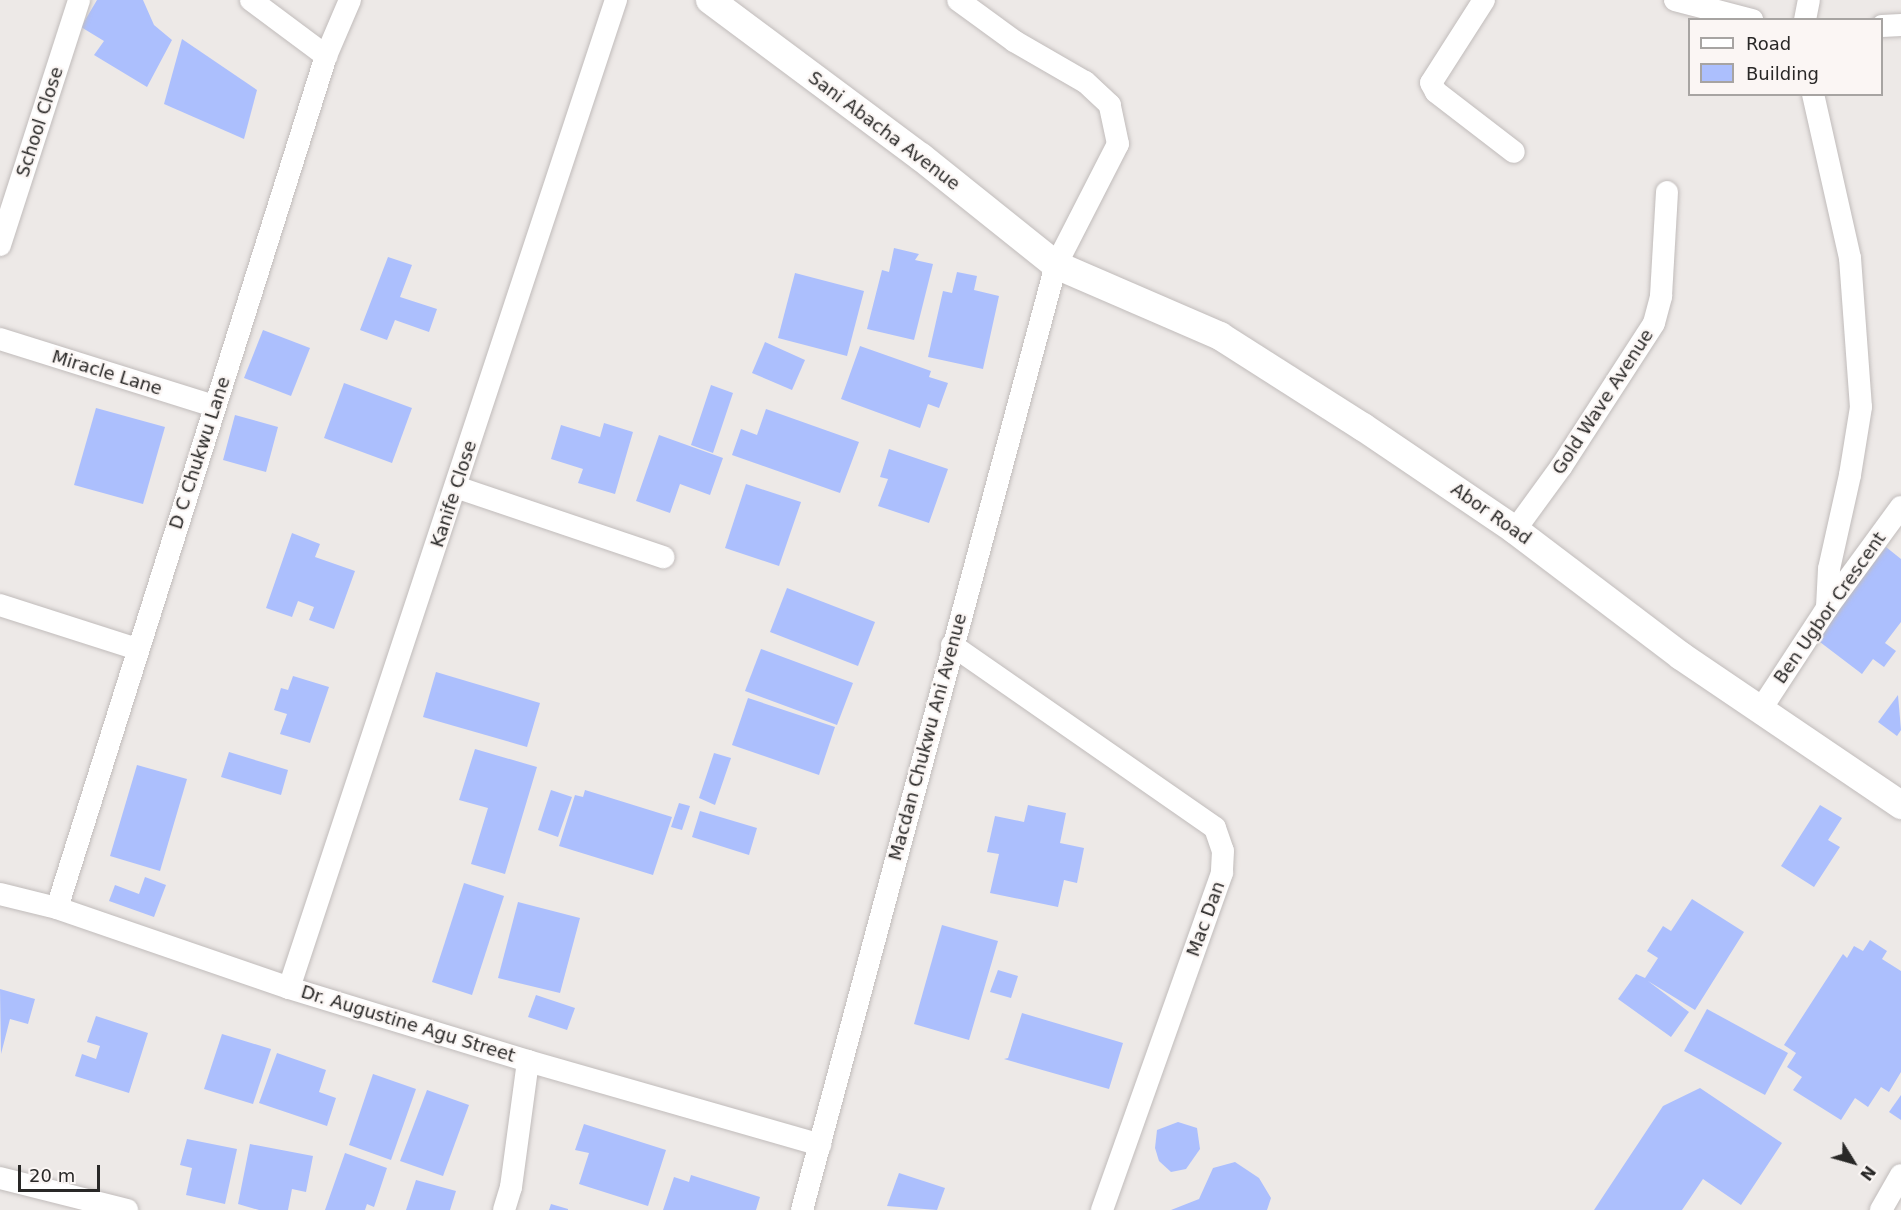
<!DOCTYPE html>
<style>
body{margin:0}
#map{position:relative;width:1901px;height:1210px;overflow:hidden;background:#ede9e7;font-family:"DejaVu Sans",sans-serif}
div>[style]{position:absolute}
[style*='--x']{left:calc(var(--x)*1px);top:calc(var(--y)*1px);width:calc(var(--w)*1px);rotate:calc(var(--a)*1deg)}
.building>*{inset:0;background:#acbffd}
.roads{filter:drop-shadow(0 0 2px #c1bcbb) drop-shadow(0 0 2px #c1bcbb)}
.minor>*{height:22px;margin:-11px;padding:0 11px;transform-origin:11px;border-radius:11px;background:#fff}
.tertiary>*{height:28px;margin:-14px;padding:0 14px;transform-origin:14px;border-radius:14px;background:#fff}
span{translate:-50% -50%;white-space:nowrap;text-align:center;line-height:1.15;-webkit-text-stroke:4.5px #fbf6f4;paint-order:stroke}
.street-label{font-size:18px;color:#292827}
.legend{position:absolute;left:1688px;top:18px;width:195px;height:78px;box-sizing:border-box;background:#fbf6f4;border:2px solid #a7a4a2;margin:0;padding:8px 10px;list-style:none;font-size:18px;color:#292827}
.legend li{display:flex;align-items:center;gap:12px;height:30px}
.legend b{width:30px;border:2px solid #a7a4a2}
.north{position:absolute;left:1823px;top:1132px;width:60px;height:60px;-webkit-text-stroke:4px #fbf6f4;paint-order:stroke;rotate:127deg;font-size:16px;font-weight:700;line-height:24px;text-align:center;color:#292827}
.north::after{content:'';display:block;margin:auto;width:21px;height:27px;background:#292827;clip-path:polygon(50% 0,100% 100%,50% 72%,0 100%)}
.scale{position:absolute;left:18px;top:1165px;width:82px;height:27px;box-sizing:border-box;border:3px solid #292827;border-top:0;padding-left:8px;font-size:18px;line-height:21px;white-space:nowrap;color:#292827;-webkit-text-stroke:4px #fbf6f4;paint-order:stroke}
</style>
<div id="map">
<div class="building">
<i style="clip-path:polygon(97px 0,143px 0,154px 25px,172px 40px,147px 87px,94px 55px,104px 41px,81px 27px)"></i>
<i style="clip-path:polygon(182px 39px,257px 90px,244px 139px,164px 104px)"></i>
<i style="clip-path:polygon(894px 248px,919px 254px,915px 260px,933px 264px,914px 340px,867px 329px,882px 270px,889px 272px)"></i>
<i style="clip-path:polygon(388px 257px,412px 265px,400px 297px,437px 309px,429px 332px,395px 320px,387px 340px,360px 330px)"></i>
<i style="clip-path:polygon(957px 272px,977px 276px,974px 290px,999px 296px,983px 369px,928px 357px,943px 291px,952px 293px)"></i>
<i style="clip-path:polygon(795px 273px,864px 291px,847px 356px,778px 338px)"></i>
<i style="clip-path:polygon(263px 330px,310px 348px,291px 396px,244px 378px)"></i>
<i style="clip-path:polygon(765px 342px,805px 360px,792px 390px,752px 373px)"></i>
<i style="clip-path:polygon(860px 346px,931px 371px,929px 377px,948px 383px,939px 408px,928px 404px,920px 428px,841px 399px)"></i>
<i style="clip-path:polygon(344px 383px,412px 408px,392px 463px,324px 438px)"></i>
<i style="clip-path:polygon(711px 385px,733px 393px,713px 453px,691px 445px)"></i>
<i style="clip-path:polygon(96px 408px,165px 427px,143px 504px,74px 485px)"></i>
<i style="clip-path:polygon(766px 409px,859px 442px,840px 493px,732px 455px,741px 429px,757px 435px)"></i>
<i style="clip-path:polygon(235px 415px,278px 427px,266px 472px,223px 460px)"></i>
<i style="clip-path:polygon(604px 423px,633px 432px,615px 494px,578px 483px,583px 469px,551px 459px,561px 425px,600px 437px)"></i>
<i style="clip-path:polygon(659px 435px,723px 458px,710px 495px,680px 484px,670px 513px,636px 501px)"></i>
<i style="clip-path:polygon(889px 449px,948px 469px,929px 523px,878px 506px,888px 479px,880px 477px)"></i>
<i style="clip-path:polygon(746px 484px,801px 502px,779px 566px,725px 548px)"></i>
<i style="clip-path:polygon(292px 533px,320px 544px,315px 557px,355px 571px,334px 629px,309px 620px,314px 607px,298px 601px,292px 617px,266px 608px)"></i>
<i style="clip-path:polygon(1886px 547px,1901px 559px,1901px 622px,1885px 643px,1896px 651px,1884px 667px,1873px 659px,1862px 674px,1816px 639px)"></i>
<i style="clip-path:polygon(787px 588px,875px 622px,858px 666px,770px 632px)"></i>
<i style="clip-path:polygon(761px 649px,853px 683px,837px 725px,745px 691px)"></i>
<i style="clip-path:polygon(436px 672px,540px 703px,527px 747px,423px 717px)"></i>
<i style="clip-path:polygon(293px 676px,329px 687px,310px 743px,280px 734px,287px 714px,274px 710px,281px 688px,288px 690px)"></i>
<i style="clip-path:polygon(1898px 695px,1901px 730px,1897px 736px,1878px 722px)"></i>
<i style="clip-path:polygon(748px 698px,835px 727px,819px 775px,732px 745px)"></i>
<i style="clip-path:polygon(475px 749px,537px 767px,505px 874px,471px 864px,488px 808px,459px 800px)"></i>
<i style="clip-path:polygon(229px 752px,288px 770px,281px 795px,221px 777px)"></i>
<i style="clip-path:polygon(714px 753px,731px 758px,715px 805px,699px 798px)"></i>
<i style="clip-path:polygon(137px 765px,187px 779px,160px 871px,110px 856px)"></i>
<i style="clip-path:polygon(551px 790px,572px 797px,558px 837px,538px 830px)"></i>
<i style="clip-path:polygon(585px 790px,672px 817px,653px 875px,559px 846px,575px 795px,583px 797px)"></i>
<i style="clip-path:polygon(679px 803px,690px 806px,682px 830px,671px 827px)"></i>
<i style="clip-path:polygon(1028px 805px,1066px 813px,1060px 843px,1084px 848px,1077px 883px,1064px 880px,1058px 907px,990px 893px,999px 854px,987px 852px,995px 816px,1024px 822px)"></i>
<i style="clip-path:polygon(1820px 805px,1842px 818px,1828px 840px,1840px 847px,1814px 887px,1781px 866px)"></i>
<i style="clip-path:polygon(700px 811px,757px 828px,749px 855px,692px 837px)"></i>
<i style="clip-path:polygon(145px 877px,166px 885px,154px 917px,109px 901px,115px 885px,139px 894px)"></i>
<i style="clip-path:polygon(464px 883px,504px 896px,472px 995px,432px 982px)"></i>
<i style="clip-path:polygon(1692px 899px,1744px 932px,1695px 1010px,1648px 981px,1689px 1012px,1671px 1037px,1618px 999px,1636px 974px,1645px 978px,1658px 958px,1647px 951px,1663px 926px,1671px 931px)"></i>
<i style="clip-path:polygon(518px 902px,580px 918px,560px 993px,498px 978px)"></i>
<i style="clip-path:polygon(942px 925px,998px 941px,969px 1040px,914px 1024px)"></i>
<i style="clip-path:polygon(1870px 940px,1887px 951px,1882px 959px,1901px 971px,1901px 1072px,1889px 1092px,1881px 1087px,1868px 1107px,1855px 1098px,1841px 1120px,1793px 1090px,1802px 1077px,1787px 1067px,1796px 1053px,1784px 1045px,1843px 954px,1847px 958px,1854px 946px,1863px 951px)"></i>
<i style="clip-path:polygon(998px 970px,1018px 976px,1011px 998px,990px 992px)"></i>
<i style="clip-path:polygon(0 989px,35px 999px,28px 1024px,10px 1019px,1px 1054px)"></i>
<i style="clip-path:polygon(536px 995px,575px 1008px,567px 1030px,528px 1017px)"></i>
<i style="clip-path:polygon(1707px 1009px,1788px 1053px,1765px 1095px,1684px 1051px)"></i>
<i style="clip-path:polygon(1022px 1013px,1123px 1043px,1109px 1089px,1004px 1059px,1008px 1058px)"></i>
<i style="clip-path:polygon(96px 1016px,148px 1033px,129px 1093px,75px 1076px,82px 1054px,96px 1059px,100px 1046px,87px 1042px)"></i>
<i style="clip-path:polygon(222px 1034px,271px 1049px,253px 1104px,204px 1089px)"></i>
<i style="clip-path:polygon(277px 1053px,326px 1070px,319px 1092px,336px 1098px,327px 1126px,259px 1103px)"></i>
<i style="clip-path:polygon(373px 1074px,416px 1089px,391px 1160px,349px 1145px)"></i>
<i style="clip-path:polygon(1700px 1088px,1782px 1143px,1741px 1205px,1703px 1179px,1682px 1210px,1594px 1210px,1663px 1106px)"></i>
<i style="clip-path:polygon(427px 1090px,469px 1105px,443px 1176px,400px 1161px)"></i>
<i style="clip-path:polygon(1901px 1095px,1901px 1120px,1889px 1112px)"></i>
<i style="clip-path:polygon(1178px 1122px,1197px 1128px,1200px 1149px,1186px 1169px,1171px 1172px,1159px 1161px,1155px 1148px,1157px 1130px)"></i>
<i style="clip-path:polygon(584px 1124px,666px 1150px,648px 1206px,579px 1184px,589px 1153px,575px 1150px)"></i>
<i style="clip-path:polygon(187px 1139px,237px 1149px,225px 1204px,186px 1195px,192px 1168px,180px 1165px)"></i>
<i style="clip-path:polygon(250px 1144px,313px 1156px,306px 1192px,292px 1189px,288px 1210px,259px 1210px,238px 1204px)"></i>
<i style="clip-path:polygon(345px 1153px,387px 1168px,374px 1207px,367px 1204px,365px 1210px,325px 1210px)"></i>
<i style="clip-path:polygon(1235px 1162px,1259px 1178px,1271px 1198px,1267px 1210px,1171px 1210px,1199px 1199px,1213px 1168px)"></i>
<i style="clip-path:polygon(899px 1173px,945px 1188px,937px 1210px,887px 1206px)"></i>
<i style="clip-path:polygon(691px 1175px,760px 1197px,756px 1210px,663px 1210px,674px 1177px,689px 1182px)"></i>
<i style="clip-path:polygon(416px 1180px,456px 1191px,450px 1210px,406px 1210px)"></i>
<i style="clip-path:polygon(551px 1204px,568px 1209px,568px 1210px,549px 1210px)"></i>
</div>
<div class="roads">
<div class="minor">
<i style="--x:251;--y:0;--w:94;--a:36.7"></i>
<i style="--x:1484;--y:0;--w:98;--a:122.6"></i>
<i style="--x:1431;--y:83;--w:10;--a:61"></i>
<i style="--x:1436;--y:92;--w:98;--a:37.6"></i>
<i style="--x:1675;--y:0;--w:80;--a:14.6"></i>
<i style="--x:1805;--y:20;--w:20;--a:-79"></i>
<i style="--x:1882;--y:26;--w:19;--a:-3"></i>
<i style="--x:1813;--y:94;--w:168;--a:77.3"></i>
<i style="--x:1850;--y:258;--w:149;--a:85.8"></i>
<i style="--x:1861;--y:407;--w:69;--a:99.2"></i>
<i style="--x:1850;--y:475;--w:96;--a:102.6"></i>
<i style="--x:1829;--y:569;--w:39;--a:93"></i>
<i style="--x:0;--y:245;--w:257;--a:-72.1"></i>
<i style="--x:0;--y:339;--w:224;--a:17.4"></i>
<i style="--x:456;--y:487;--w:219;--a:18.7"></i>
<i style="--x:1515;--y:530;--w:78;--a:-53.9"></i>
<i style="--x:1561;--y:467;--w:171;--a:-57.1"></i>
<i style="--x:1654;--y:323;--w:28;--a:-75"></i>
<i style="--x:1661;--y:296;--w:104;--a:-86.7"></i>
<i style="--x:0;--y:605;--w:144;--a:17.8"></i>
<i style="--x:952;--y:645;--w:320;--a:34.8"></i>
<i style="--x:1215;--y:828;--w:24;--a:71"></i>
<i style="--x:1223;--y:851;--w:22;--a:93"></i>
<i style="--x:1222;--y:873;--w:358;--a:109.6"></i>
<i style="--x:1761;--y:709;--w:121;--a:-56.8"></i>
<i style="--x:1827;--y:608;--w:125;--a:-53.8"></i>
<i style="--x:0;--y:894;--w:59;--a:13.8"></i>
<i style="--x:57;--y:908;--w:245;--a:19"></i>
<i style="--x:289;--y:988;--w:250;--a:17"></i>
<i style="--x:528;--y:1061;--w:304;--a:16"></i>
<i style="--x:57;--y:908;--w:893;--a:-72.48"></i>
<i style="--x:326;--y:56;--w:61;--a:-66.8"></i>
<i style="--x:289;--y:988;--w:1041;--a:-71.69"></i>
<i style="--x:0;--y:1178;--w:131;--a:14.1"></i>
<i style="--x:504;--y:1210;--w:24;--a:-73"></i>
<i style="--x:511;--y:1187;--w:127;--a:-82.3"></i>
<i style="--x:802;--y:1210;--w:979;--a:-74.96"></i>
<i style="--x:1056;--y:265;--w:136;--a:-62.9"></i>
<i style="--x:1118;--y:144;--w:40;--a:-102"></i>
<i style="--x:1110;--y:105;--w:34;--a:-137"></i>
<i style="--x:1085;--y:82;--w:82;--a:-150"></i>
<i style="--x:1014;--y:41;--w:69;--a:-143.8"></i>
<i style="--x:1881;--y:1210;--w:40;--a:-60.3"></i>
</div>
<div class="tertiary">
<i style="--x:710;--y:0;--w:263;--a:36.7"></i>
<i style="--x:921;--y:157;--w:173;--a:38.7"></i>
<i style="--x:1056;--y:265;--w:179;--a:23.4"></i>
<i style="--x:1220;--y:336;--w:169;--a:32.5"></i>
<i style="--x:1363;--y:427;--w:184;--a:34.1"></i>
<i style="--x:1515;--y:530;--w:208;--a:37.2"></i>
<i style="--x:1681;--y:656;--w:266;--a:34.1"></i>
</div>
</div>
<div class="street-label">
<span style="left:40px;top:122px;rotate:-72deg">School Close</span>
<span style="left:884px;top:131px;rotate:37deg">Sani Abacha Avenue</span>
<span style="left:107px;top:373px;rotate:17deg">Miracle Lane</span>
<span style="left:1603px;top:402px;rotate:-57deg">Gold Wave Avenue</span>
<span style="left:200px;top:453px;rotate:-72deg">D C Chukwu Lane</span>
<span style="left:454px;top:494px;rotate:-72deg">Kanife Close</span>
<span style="left:1491px;top:514px;rotate:35deg">Abor Road</span>
<span style="left:1830px;top:608px;rotate:-55deg">Ben Ugbor Crescent</span>
<span style="left:928px;top:737px;rotate:-75deg">Macdan Chukwu Ani Avenue</span>
<span style="left:1206px;top:919px;rotate:-70deg">Mac Dan</span>
<span style="left:408px;top:1024px;rotate:17deg">Dr. Augustine Agu Street</span>
</div>
<ul class="legend">
<li><b style="height:8px;background:#fff"></b>Road</li>
<li><b style="height:16px;background:#acbffd"></b>Building</li>
</ul>
<div class="north">N</div>
<div class="scale">20 m</div>
</div>
